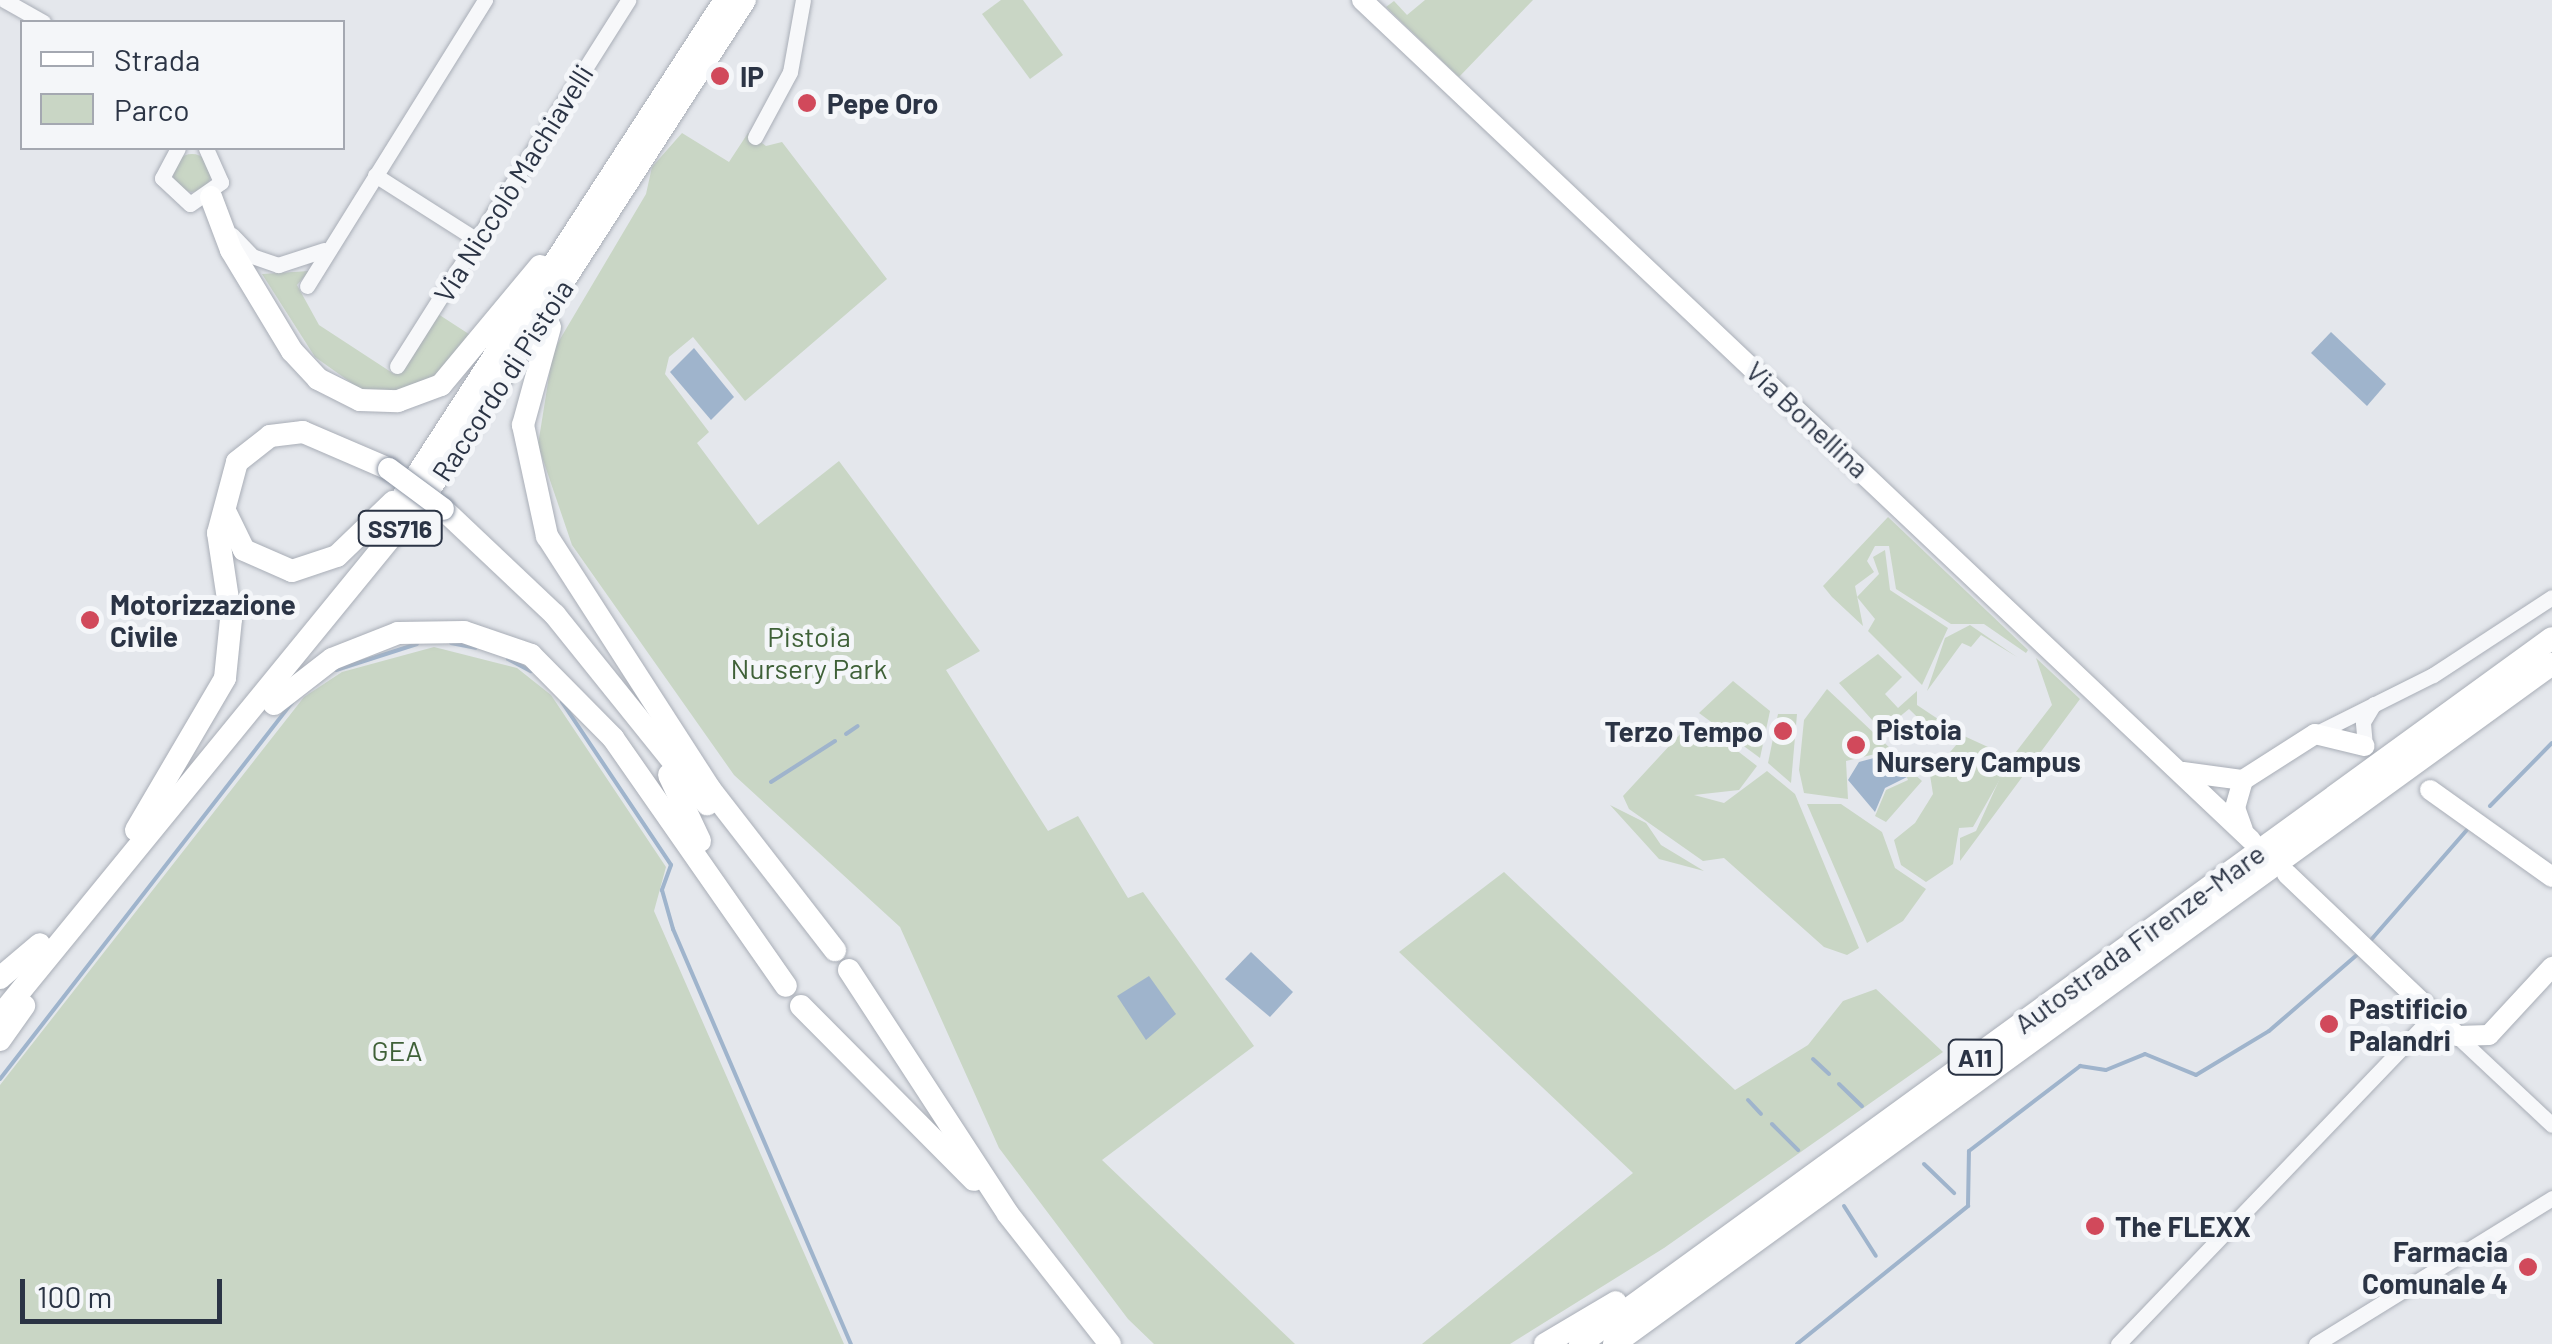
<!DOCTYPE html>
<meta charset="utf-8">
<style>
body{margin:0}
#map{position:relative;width:2552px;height:1344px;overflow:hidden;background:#e4e7ec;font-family:Barlow,sans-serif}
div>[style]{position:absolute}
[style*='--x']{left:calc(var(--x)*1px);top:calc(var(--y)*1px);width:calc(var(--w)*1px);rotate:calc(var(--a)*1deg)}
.green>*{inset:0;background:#c9d6c5}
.round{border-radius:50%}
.water>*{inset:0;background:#9fb4cc}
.stream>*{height:4px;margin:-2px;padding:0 2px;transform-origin:2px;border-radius:2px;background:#9fb4cc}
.roads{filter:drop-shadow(0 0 2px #a9aeb7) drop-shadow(0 0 2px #a9aeb7)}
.minor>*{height:15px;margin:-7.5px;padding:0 7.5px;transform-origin:7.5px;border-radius:7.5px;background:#f7f8fa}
.major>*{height:20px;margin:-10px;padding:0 10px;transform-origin:10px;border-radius:10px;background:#fff}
.highway>*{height:22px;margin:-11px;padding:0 11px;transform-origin:11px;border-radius:11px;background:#fff}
.bridges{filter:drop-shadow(0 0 2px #8b94a3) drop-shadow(0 0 2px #8b94a3)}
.highway-bridge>*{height:22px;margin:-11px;padding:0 11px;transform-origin:11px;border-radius:11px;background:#fff}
.dots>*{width:28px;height:28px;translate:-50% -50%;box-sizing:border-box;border:5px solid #f4f6f9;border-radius:50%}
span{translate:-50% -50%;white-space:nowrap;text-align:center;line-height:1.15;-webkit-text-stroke:10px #f4f6f9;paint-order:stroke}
.shield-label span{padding:2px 8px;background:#f4f6f9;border:2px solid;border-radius:8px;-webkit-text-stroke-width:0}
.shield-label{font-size:25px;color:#2b3445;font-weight:700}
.poi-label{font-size:28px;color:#2b3445;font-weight:700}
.left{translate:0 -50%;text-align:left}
.right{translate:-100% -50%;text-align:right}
.street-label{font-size:28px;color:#2b3445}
.park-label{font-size:28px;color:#3f6138}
.legend{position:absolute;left:20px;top:20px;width:325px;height:130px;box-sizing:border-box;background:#f4f6f9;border:2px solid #a4a8b1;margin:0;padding:12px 18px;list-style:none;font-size:30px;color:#2b3445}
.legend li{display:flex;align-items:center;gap:20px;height:50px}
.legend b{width:50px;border:2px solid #a4a8b1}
.scale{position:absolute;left:20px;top:1279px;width:202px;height:45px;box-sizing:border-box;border:5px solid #2b3445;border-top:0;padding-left:12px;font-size:30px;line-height:35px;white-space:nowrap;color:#2b3445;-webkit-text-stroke:8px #f4f6f9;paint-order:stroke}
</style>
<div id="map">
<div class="green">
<i style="clip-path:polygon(1001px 0,1023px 0,1063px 55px,1030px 79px,982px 14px)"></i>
<i style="clip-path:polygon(1425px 0,1533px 0,1459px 77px,1386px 7px,1394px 1px,1407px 15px)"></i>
<i style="clip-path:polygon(682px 133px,729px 162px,748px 133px,766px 146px,782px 142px,887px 279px,745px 401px,693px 337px,669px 357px,665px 374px,709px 432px,697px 443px,758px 525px,839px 461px,980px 651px,946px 670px,1048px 831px,1078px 816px,1128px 898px,1143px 892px,1254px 1046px,1102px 1160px,1295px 1344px,1154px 1344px,1128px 1319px,999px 1148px,900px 927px,734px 775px,572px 545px,538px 445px,553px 351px,646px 194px,652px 167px)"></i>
<i class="round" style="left:173px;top:154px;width:38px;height:38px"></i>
<i style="clip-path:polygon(309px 271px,297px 285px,319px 325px,394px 374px,438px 314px,478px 340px,450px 370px,400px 394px,360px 389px,315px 357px,262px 274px)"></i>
<i style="clip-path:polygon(1888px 517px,2028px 650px,2026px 653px,1984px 624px,1951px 624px,1896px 589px,1889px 546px,1875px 546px,1867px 561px,1874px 572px,1855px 586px,1863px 626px,1832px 597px,1823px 586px)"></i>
<i style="clip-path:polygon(1885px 550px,1890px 590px,1948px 628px,1922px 685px,1868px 631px,1875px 619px,1857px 597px,1879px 574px,1873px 557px)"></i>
<i style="clip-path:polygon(1970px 625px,2017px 657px,1981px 635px,1971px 647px,1962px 643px,1927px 691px,1945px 638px)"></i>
<i style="clip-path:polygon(434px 647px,517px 668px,551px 695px,666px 867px,654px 911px,844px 1344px,0 1344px,0 1085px,304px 697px,342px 672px)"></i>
<i style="clip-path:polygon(1878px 654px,1902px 677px,1885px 694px,1898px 708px,1917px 691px,1917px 705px,1959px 733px,1945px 744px,1909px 709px,1882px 731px,1839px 683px)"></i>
<i style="clip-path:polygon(2036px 658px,2080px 699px,1960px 861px,1960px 838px,1976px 831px,2006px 765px,2052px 705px)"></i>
<i style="clip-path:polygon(1733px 681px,1770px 711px,1760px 758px,1699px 713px)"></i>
<i style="clip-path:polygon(1827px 689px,1892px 750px,1846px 761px,1848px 799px,1804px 793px,1799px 770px,1804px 720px)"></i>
<i style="clip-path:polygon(1778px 714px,1797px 714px,1791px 783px,1768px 763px)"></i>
<i style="clip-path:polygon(1695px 718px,1757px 766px,1739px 790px,1694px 795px,1724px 803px,1767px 771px,1795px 794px,1859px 948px,1847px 955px,1824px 947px,1724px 858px,1703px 861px,1629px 809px,1623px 796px)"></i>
<i style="clip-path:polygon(1964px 736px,2012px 758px,1973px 827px,1959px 828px,1953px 864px,1926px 882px,1901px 865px,1894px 840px,1915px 823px,1933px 794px,1930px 775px)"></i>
<i style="clip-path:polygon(1900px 761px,1922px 781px,1886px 822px,1875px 816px,1886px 790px,1908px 780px)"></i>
<i style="clip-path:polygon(1841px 804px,1882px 832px,1895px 868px,1926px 889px,1903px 921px,1867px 943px,1807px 804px)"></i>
<i style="clip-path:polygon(1610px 805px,1646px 823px,1661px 845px,1704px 871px,1659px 859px)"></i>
<i style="clip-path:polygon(1504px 872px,1735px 1090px,1808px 1045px,1843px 1001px,1876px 989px,1943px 1052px,1664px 1248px,1510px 1344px,1422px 1344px,1633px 1173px,1399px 952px)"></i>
</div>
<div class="water">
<i style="clip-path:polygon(2331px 332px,2386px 384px,2367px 406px,2311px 353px)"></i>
<i style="clip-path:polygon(694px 348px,734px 397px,711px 420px,670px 372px)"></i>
<i style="clip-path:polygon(1885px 755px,1907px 777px,1885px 788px,1875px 812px,1848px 780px,1859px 762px)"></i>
<i style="clip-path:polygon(1251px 952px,1293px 992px,1270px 1017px,1225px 979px)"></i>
<i style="clip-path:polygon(1149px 976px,1176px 1014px,1146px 1040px,1117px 996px)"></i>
</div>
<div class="stream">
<i style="--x:451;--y:643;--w:25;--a:11"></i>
<i style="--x:508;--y:659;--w:26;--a:28"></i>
<i style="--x:336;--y:670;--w:85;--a:-17.8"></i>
<i style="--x:562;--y:702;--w:196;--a:56.2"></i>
<i style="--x:671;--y:865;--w:27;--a:110"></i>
<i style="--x:662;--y:890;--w:41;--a:74.2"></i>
<i style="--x:673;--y:929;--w:452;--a:66.8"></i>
<i style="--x:846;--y:734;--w:14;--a:-34"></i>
<i style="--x:771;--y:782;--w:76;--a:-32.6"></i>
<i style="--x:2490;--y:806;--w:88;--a:-45.5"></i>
<i style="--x:2370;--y:941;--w:147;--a:-48.9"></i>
<i style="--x:1813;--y:1059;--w:22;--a:43"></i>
<i style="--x:0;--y:1079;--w:476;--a:-52.2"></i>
<i style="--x:1839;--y:1084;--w:32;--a:44"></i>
<i style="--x:1748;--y:1100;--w:19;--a:47"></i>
<i style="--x:1772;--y:1124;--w:37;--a:45"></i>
<i style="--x:1924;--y:1164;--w:42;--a:44"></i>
<i style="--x:1844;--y:1206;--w:59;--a:57.4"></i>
<i style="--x:1797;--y:1344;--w:220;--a:-38.9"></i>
<i style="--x:1968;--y:1206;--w:55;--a:-89"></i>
<i style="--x:1969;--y:1151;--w:140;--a:-37.4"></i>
<i style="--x:2080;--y:1066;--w:26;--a:9"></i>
<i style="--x:2106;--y:1070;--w:42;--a:-22.3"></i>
<i style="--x:2145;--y:1054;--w:55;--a:22.4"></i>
<i style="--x:2196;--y:1075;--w:85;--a:-31.1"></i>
<i style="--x:2269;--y:1031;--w:118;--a:-40.9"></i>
</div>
<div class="roads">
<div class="minor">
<i style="--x:4;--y:0;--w:45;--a:29.4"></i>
<i style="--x:755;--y:137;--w:74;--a:-61.7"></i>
<i style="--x:790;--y:72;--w:73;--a:-79.8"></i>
<i style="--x:178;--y:148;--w:34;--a:118"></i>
<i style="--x:162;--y:178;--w:38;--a:43"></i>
<i style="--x:190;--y:204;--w:38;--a:-35"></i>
<i style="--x:221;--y:182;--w:37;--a:-114"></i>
<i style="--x:375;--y:175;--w:121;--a:32.5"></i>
<i style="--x:232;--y:235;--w:29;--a:46"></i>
<i style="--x:252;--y:256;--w:28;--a:19"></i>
<i style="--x:278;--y:265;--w:48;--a:-18.1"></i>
<i style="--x:307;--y:286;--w:337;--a:-58.1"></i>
<i style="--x:397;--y:366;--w:433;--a:-57.7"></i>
<i style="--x:2315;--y:734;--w:132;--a:-26.6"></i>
<i style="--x:2433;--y:675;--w:142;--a:-33.2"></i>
<i style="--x:2365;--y:746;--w:24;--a:-95"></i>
<i style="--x:2363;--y:722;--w:21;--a:-59"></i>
<i style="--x:2457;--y:1036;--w:130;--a:43.1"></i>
<i style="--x:2118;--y:1344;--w:457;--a:-46.2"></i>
<i style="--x:2316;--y:1344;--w:278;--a:-31.7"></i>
</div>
<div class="major">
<i style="--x:1362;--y:0;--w:1223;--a:43.38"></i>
<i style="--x:2183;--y:772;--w:61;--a:7.6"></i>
<i style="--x:2243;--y:780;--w:85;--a:-32.6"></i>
<i style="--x:2315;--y:734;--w:51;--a:13.5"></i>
<i style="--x:2243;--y:780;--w:29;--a:106"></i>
<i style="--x:2235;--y:808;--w:23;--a:70"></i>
<i style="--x:2430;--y:790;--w:150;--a:35.5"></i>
<i style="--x:2287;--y:874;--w:235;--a:43.6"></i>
<i style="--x:2457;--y:1036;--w:32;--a:-2"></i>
<i style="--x:2489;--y:1035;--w:93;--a:-47.2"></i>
</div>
<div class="highway">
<i style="--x:211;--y:197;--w:57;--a:69.3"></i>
<i style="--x:231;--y:250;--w:118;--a:58.9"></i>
<i style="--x:292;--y:351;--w:38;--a:47"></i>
<i style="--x:318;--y:379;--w:47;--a:26.6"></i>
<i style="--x:360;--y:400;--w:38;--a:2"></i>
<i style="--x:398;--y:401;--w:46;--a:-20.4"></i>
<i style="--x:441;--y:385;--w:155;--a:-50.2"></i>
<i style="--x:550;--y:327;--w:102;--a:105.4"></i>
<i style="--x:523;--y:425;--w:114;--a:77.8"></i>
<i style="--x:547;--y:536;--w:301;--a:57.2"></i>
<i style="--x:710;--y:789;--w:204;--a:52.2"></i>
<i style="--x:443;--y:509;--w:154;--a:43.4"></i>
<i style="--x:555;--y:615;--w:243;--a:51.2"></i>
<i style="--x:225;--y:511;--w:43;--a:64"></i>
<i style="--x:244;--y:550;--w:52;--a:23.6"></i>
<i style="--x:292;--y:571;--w:47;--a:-18.4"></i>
<i style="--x:337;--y:556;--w:78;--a:-44"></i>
<i style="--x:387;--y:521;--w:621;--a:-57.03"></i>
<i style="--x:274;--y:704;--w:73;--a:-37.8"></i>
<i style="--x:332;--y:659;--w:71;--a:-21.5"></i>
<i style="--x:398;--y:633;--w:66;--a:-0.9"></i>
<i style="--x:464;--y:632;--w:71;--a:18.9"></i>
<i style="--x:531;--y:655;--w:117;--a:45.3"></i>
<i style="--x:613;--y:738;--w:302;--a:55.1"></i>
<i style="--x:669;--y:775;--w:73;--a:64.8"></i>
<i style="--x:136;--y:830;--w:176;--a:-59.6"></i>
<i style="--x:225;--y:678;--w:59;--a:-84.2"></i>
<i style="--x:231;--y:619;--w:87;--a:-98.6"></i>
<i style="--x:218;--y:533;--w:73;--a:-75"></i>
<i style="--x:237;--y:462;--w:42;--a:-38.2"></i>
<i style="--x:270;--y:436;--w:33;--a:-7"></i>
<i style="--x:303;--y:432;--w:94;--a:23.3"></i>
<i style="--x:849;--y:970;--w:291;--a:56.9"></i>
<i style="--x:1008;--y:1214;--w:165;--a:51.9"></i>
<i style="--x:0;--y:978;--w:52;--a:-40.4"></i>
<i style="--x:801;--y:1006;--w:245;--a:45.2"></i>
<i style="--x:0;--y:1016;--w:677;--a:-50.76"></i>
<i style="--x:428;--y:492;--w:585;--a:-57.21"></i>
<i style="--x:0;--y:1040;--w:42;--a:-54.8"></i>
<i style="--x:1545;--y:1344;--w:82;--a:-30.6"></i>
<i style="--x:1580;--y:1344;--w:1201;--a:-35.99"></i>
<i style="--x:1614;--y:1344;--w:1159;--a:-35.94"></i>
</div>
</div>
<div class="bridges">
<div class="highway-bridge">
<i style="--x:389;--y:469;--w:67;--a:36.5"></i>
</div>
</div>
<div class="dots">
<i style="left:720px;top:76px;background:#d1495b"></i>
<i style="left:807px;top:103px;background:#d1495b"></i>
<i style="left:90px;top:620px;background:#d1495b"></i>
<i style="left:1783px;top:731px;background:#d1495b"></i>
<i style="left:1856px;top:745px;background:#d1495b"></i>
<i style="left:2329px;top:1024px;background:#d1495b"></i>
<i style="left:2095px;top:1226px;background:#d1495b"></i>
<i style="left:2528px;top:1267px;background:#d1495b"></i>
</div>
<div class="shield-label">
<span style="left:400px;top:528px">SS716</span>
<span style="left:1975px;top:1057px">A11</span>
</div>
<div class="poi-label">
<span class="left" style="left:740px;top:76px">IP</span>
<span class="left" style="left:827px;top:103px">Pepe Oro</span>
<span class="left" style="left:110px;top:620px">Motorizzazione<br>Civile</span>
<span class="left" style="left:1876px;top:745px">Pistoia<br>Nursery Campus</span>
<span class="right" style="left:1763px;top:731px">Terzo Tempo</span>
<span class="left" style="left:2349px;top:1024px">Pastificio<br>Palandri</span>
<span class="left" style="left:2115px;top:1226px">The FLEXX</span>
<span class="right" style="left:2508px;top:1267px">Farmacia<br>Comunale 4</span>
</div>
<div class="street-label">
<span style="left:513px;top:183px;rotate:-58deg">Via Niccolò Machiavelli</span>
<span style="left:502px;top:380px;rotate:-57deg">Raccordo di Pistoia</span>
<span style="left:1808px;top:419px;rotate:43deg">Via Bonellina</span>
<span style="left:2139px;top:938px;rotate:-36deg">Autostrada Firenze-Mare</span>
</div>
<div class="park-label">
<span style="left:809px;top:652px">Pistoia<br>Nursery Park</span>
<span style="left:397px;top:1050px">GEA</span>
</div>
<ul class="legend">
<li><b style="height:12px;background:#fff"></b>Strada</li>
<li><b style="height:28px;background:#c9d6c5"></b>Parco</li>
</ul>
<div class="scale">100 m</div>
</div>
